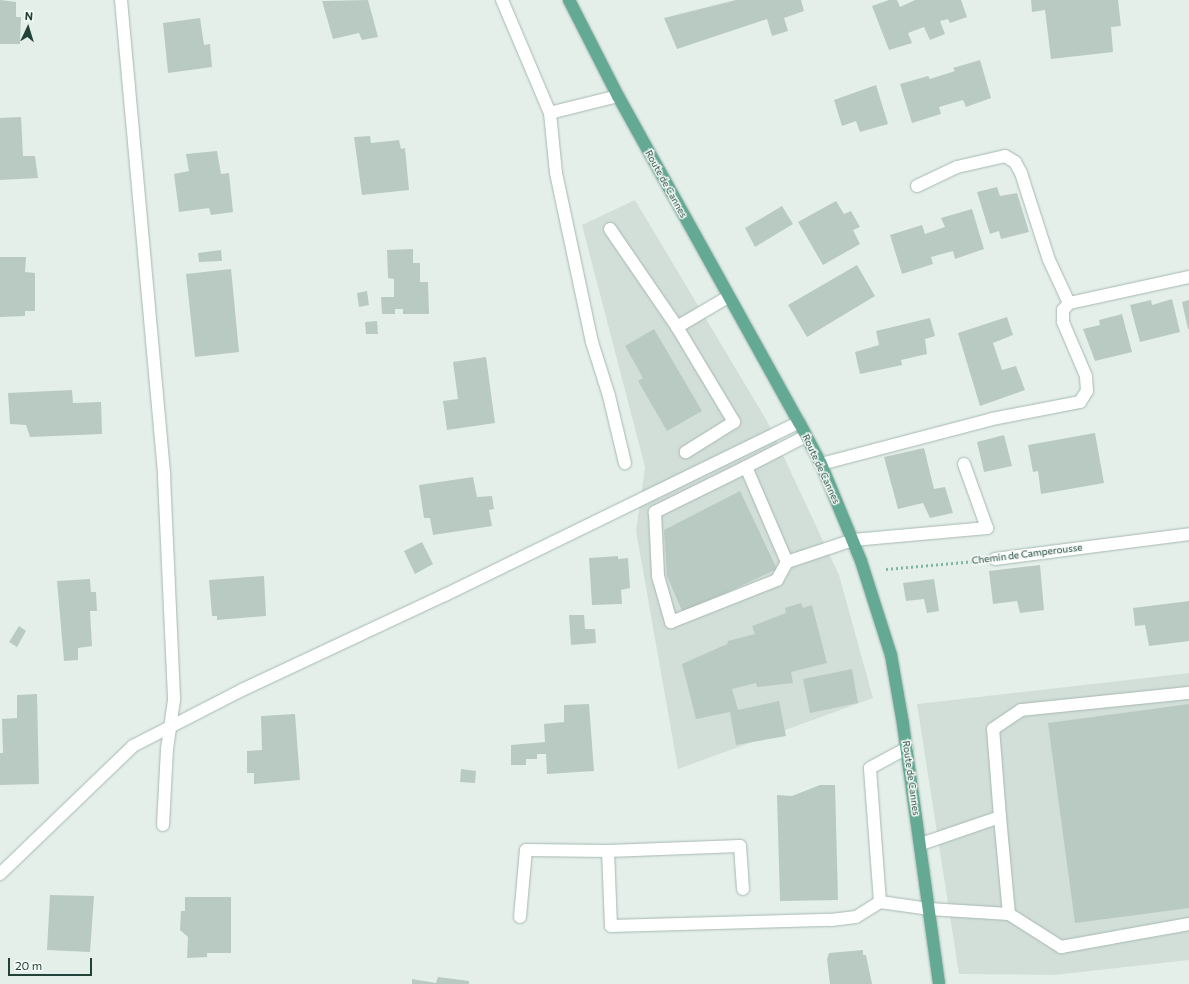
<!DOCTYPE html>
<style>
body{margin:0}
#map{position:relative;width:1189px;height:984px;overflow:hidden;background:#e4efea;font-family:Commissioner,sans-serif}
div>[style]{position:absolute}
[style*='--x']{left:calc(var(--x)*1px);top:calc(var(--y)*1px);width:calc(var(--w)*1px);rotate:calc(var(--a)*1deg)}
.built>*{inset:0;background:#d2dfd9}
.building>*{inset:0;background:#b9cac3}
.path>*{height:2.5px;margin-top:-1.25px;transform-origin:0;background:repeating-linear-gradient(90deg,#81b6a3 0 2px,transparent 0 5px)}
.roads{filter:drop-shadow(0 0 1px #a6b8b1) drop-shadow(0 0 1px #a6b8b1)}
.service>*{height:12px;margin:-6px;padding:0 6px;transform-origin:6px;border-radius:6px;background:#fff}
.minor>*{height:12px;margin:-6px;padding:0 6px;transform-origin:6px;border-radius:6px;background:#fff}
.primary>*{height:12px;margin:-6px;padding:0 6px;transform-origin:6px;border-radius:6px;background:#64a994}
span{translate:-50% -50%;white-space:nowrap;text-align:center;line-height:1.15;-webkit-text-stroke:3px #f5fbf8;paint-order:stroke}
.street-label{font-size:10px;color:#214339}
.north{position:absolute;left:8px;top:8px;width:40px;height:40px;-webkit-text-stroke:3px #f5fbf8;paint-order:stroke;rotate:4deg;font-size:11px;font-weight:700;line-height:16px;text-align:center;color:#214339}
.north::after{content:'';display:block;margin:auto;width:14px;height:18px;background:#214339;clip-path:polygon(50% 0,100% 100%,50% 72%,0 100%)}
.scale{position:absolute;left:8px;top:958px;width:84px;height:18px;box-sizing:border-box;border:2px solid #214339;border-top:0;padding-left:5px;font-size:12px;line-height:14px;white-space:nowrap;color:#214339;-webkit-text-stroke:3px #f5fbf8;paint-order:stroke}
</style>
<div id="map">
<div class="built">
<i style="clip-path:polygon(635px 200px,767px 421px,839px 575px,873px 698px,678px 769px,636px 531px,645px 467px,582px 225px)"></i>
<i style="clip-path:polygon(1189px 673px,1189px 960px,1054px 975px,959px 974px,917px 704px)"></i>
</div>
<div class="building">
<i style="clip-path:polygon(0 0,16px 2px,16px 17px,21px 17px,20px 44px,0 44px)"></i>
<i style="clip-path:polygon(368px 0,378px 37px,362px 40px,359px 33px,333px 39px,322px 1px)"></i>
<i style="clip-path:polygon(736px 0,801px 0,804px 11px,784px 18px,788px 31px,772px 36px,767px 19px,677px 49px,664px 18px)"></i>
<i style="clip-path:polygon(889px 0,897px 0,900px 7px,915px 0,961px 0,967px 17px,950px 23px,948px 19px,940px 21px,945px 34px,930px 40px,924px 27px,908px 33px,912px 43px,889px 50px,872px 6px)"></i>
<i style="clip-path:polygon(1031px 0,1118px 0,1121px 26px,1111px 27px,1113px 52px,1051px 59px,1045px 10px,1032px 12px)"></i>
<i style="clip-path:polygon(200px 18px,204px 45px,210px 44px,212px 67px,168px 73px,163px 23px)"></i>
<i style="clip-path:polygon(980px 60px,991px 98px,966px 107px,963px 100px,939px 107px,941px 114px,912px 123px,900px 84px,928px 76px,930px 79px,955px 71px,953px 68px)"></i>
<i style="clip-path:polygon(876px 85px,888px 124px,860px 132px,856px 121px,842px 126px,834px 100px)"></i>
<i style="clip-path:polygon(21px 117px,23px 156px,35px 156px,38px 178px,0 180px,0 118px)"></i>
<i style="clip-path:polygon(370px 136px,371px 143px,399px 140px,401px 149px,405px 148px,409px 190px,362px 195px,354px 137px)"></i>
<i style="clip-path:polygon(217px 151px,221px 174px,229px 173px,233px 212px,211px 215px,209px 208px,179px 212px,174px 174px,189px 171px,186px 154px)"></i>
<i style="clip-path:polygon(997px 187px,1000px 196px,1017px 193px,1029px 232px,1001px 239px,999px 231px,990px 234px,977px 192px)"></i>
<i style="clip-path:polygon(836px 201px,844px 214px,851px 211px,860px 227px,853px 230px,860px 244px,823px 265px,798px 222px)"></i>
<i style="clip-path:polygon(782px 206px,793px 224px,755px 247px,745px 228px)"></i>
<i style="clip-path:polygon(972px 209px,984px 249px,955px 259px,953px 251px,931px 257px,933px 264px,902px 274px,890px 235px,922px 225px,925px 234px,945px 227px,941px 218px)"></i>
<i style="clip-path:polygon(413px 249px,413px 263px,420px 263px,420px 282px,428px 282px,429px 314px,403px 314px,403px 309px,395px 309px,395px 314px,382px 314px,381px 297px,394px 297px,394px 279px,388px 278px,387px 250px)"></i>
<i style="clip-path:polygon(221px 250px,222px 261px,199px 262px,198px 253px)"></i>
<i style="clip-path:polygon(0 257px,26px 257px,25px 272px,35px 273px,35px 311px,25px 311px,25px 316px,0 317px)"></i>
<i style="clip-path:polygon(857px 265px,875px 296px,807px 337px,788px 305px)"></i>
<i style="clip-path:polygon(231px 269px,239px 352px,195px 357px,186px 274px)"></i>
<i style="clip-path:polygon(367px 291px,369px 305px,359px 307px,357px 293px)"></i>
<i style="clip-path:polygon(1172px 299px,1180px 332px,1140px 342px,1130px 305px,1151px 300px,1152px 305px)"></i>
<i style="clip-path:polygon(1189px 300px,1189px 329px,1188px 329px,1182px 302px)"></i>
<i style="clip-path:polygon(1122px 314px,1132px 352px,1095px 361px,1083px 329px,1100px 325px,1099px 320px)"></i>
<i style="clip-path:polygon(1007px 317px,1013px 335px,993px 343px,1002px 370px,1016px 366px,1025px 390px,980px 406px,958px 333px)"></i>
<i style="clip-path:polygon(930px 318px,935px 336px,925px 339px,927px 354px,901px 360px,902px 365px,860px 374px,855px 352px,879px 345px,876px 331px)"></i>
<i style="clip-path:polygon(377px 321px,378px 334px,366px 334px,365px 322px)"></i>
<i style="clip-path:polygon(654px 329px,702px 411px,667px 431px,638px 381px,643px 378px,625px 346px)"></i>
<i style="clip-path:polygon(486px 357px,495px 423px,447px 430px,443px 401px,458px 399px,453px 362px)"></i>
<i style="clip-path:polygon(72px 390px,73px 403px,101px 402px,102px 434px,30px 437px,26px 425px,10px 424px,8px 393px)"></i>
<i style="clip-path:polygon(1095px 433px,1104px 483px,1041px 494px,1038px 471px,1033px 472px,1028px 445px)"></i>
<i style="clip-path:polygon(1004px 435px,1012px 466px,984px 472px,977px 442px)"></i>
<i style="clip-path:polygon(924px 448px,934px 489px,945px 487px,953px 513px,930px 518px,923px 503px,898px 509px,884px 457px)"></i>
<i style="clip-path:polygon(473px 477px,477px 497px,492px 496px,494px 509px,489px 510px,492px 526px,433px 535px,430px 518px,424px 518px,419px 485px)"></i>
<i style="clip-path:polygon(740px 491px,777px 569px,683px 613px,667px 576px,664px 530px)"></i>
<i style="clip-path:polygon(422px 542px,433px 564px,415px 574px,404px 551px)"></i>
<i style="clip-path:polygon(618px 556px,618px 559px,628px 558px,630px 588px,621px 590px,622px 604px,592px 605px,589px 558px)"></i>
<i style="clip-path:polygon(1040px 565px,1044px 610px,1020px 613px,1017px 601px,993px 604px,989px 571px)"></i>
<i style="clip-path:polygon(264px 576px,266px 616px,217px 620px,217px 616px,212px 616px,209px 580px)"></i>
<i style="clip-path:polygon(90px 579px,91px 592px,96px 592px,97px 611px,90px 611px,92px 646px,78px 648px,78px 660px,64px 661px,57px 581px)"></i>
<i style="clip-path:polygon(934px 579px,939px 611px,927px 613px,924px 599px,906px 601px,903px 583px)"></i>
<i style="clip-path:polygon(1189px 601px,1189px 641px,1149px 646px,1145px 625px,1135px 626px,1133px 608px)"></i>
<i style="clip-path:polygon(801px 603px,803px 608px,812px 605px,827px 663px,791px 672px,793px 683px,757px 687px,756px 683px,732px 689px,738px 710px,779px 701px,786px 736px,736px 745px,730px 712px,696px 719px,682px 664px,727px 644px,728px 641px,755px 634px,752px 626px,786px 613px,785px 608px)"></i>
<i style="clip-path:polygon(569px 615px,584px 615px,585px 629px,595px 629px,596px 643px,571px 645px)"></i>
<i style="clip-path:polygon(19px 626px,26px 631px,17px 647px,9px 642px)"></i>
<i style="clip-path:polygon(852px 669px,858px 703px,810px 713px,803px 679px)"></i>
<i style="clip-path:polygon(37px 694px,39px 784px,0 785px,0 753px,3px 753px,2px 719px,17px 718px,17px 695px)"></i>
<i style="clip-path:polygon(589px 704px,594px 771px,547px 774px,546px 754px,537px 754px,537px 759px,526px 759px,526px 765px,511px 765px,511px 745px,545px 742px,544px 724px,564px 722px,564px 705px)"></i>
<i style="clip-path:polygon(1189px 704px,1189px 908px,1075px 923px,1048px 723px)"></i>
<i style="clip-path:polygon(295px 714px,300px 780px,254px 784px,254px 773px,247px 773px,247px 751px,262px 750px,261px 716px)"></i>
<i style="clip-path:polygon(461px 769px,476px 771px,475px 783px,460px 782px)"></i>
<i style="clip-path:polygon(820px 785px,835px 785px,838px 900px,780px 901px,777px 795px,792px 796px)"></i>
<i style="clip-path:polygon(50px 895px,94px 896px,90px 952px,47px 950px)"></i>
<i style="clip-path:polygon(185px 897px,231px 897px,231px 953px,207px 953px,207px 957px,187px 958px,188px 937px,180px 930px,181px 911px,185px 911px)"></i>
<i style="clip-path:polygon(863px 950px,863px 955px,866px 955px,872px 984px,830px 984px,827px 959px,829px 953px)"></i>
<i style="clip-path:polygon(438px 977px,469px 981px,469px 984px,412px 984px,412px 979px,436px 983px)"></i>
</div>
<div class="path">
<i style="--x:886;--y:569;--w:90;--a:-5.1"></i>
</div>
<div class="roads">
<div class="service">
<i style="--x:502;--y:0;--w:123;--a:67"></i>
<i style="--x:618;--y:96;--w:70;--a:166"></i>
<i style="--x:550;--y:113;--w:60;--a:84.3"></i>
<i style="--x:556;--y:173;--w:173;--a:78"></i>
<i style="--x:592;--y:342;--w:57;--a:72.5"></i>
<i style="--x:609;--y:396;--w:69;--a:76.6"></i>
<i style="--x:917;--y:186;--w:44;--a:-25.4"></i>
<i style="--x:957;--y:167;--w:49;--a:-12.9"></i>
<i style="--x:1005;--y:156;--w:12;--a:31"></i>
<i style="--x:1015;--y:162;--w:13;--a:61"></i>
<i style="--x:1021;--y:173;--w:91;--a:72.2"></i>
<i style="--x:1049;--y:260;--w:47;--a:65.1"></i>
<i style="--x:610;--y:229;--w:119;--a:55.6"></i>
<i style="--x:677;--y:327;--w:111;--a:59"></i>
<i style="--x:734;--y:422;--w:57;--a:148"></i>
<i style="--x:677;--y:327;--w:59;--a:-30.5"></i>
<i style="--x:806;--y:436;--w:68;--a:152.7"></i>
<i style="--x:746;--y:467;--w:103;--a:66.7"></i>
<i style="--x:787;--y:562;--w:70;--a:-18.4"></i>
<i style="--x:853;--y:540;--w:135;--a:-5.1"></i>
<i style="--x:987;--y:528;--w:68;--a:-109.8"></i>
<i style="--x:746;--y:467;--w:102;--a:153.7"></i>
<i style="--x:655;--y:512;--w:64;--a:87.3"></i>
<i style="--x:658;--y:576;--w:48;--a:74.2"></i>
<i style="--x:671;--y:622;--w:114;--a:-21.6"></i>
<i style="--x:777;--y:580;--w:21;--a:-61"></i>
<i style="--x:1000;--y:817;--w:97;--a:84.7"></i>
<i style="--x:921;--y:844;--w:83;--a:-18.9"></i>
<i style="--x:1000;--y:817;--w:88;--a:-94.5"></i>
<i style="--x:993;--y:729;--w:34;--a:-34"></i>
<i style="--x:1021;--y:710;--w:169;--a:-5.8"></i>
<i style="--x:608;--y:851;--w:132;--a:-2.2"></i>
<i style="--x:740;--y:846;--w:43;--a:86"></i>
<i style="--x:880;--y:902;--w:134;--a:-94.3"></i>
<i style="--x:870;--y:768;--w:42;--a:-28.4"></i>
<i style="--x:520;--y:917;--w:67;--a:-84.9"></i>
<i style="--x:526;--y:850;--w:82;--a:0.7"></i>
<i style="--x:608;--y:851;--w:75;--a:87.7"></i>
<i style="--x:611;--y:926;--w:220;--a:-1.6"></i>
<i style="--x:831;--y:920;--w:25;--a:-7"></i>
<i style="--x:856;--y:917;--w:28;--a:-32"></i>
<i style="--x:880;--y:902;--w:49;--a:8.1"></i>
<i style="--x:929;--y:909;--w:80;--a:3.6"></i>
<i style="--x:1009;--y:914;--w:62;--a:32.4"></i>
<i style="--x:1061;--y:947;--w:130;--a:-10.2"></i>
</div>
<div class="minor">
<i style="--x:121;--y:0;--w:479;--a:84.8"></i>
<i style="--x:164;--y:477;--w:223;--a:87.4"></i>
<i style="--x:174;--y:700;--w:49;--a:98.1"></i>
<i style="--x:167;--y:749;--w:76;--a:93"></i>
<i style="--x:821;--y:464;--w:177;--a:-14.7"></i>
<i style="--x:992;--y:419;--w:90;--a:-10.9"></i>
<i style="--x:1080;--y:402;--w:13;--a:-58"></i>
<i style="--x:1087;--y:391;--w:15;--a:-94"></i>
<i style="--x:1086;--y:376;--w:59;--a:-113.1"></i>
<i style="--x:1063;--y:322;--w:12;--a:-90"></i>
<i style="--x:1063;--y:310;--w:9;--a:-49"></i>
<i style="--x:1069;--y:303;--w:123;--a:-12.2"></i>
<i style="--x:995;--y:559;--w:196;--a:-7.3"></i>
<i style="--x:0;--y:874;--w:185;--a:-43.9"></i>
<i style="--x:133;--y:746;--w:123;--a:-27.2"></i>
<i style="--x:242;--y:690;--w:224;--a:-25.1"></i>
<i style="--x:445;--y:595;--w:394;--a:-26"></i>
</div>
<div class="primary">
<i style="--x:569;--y:0;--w:108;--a:63"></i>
<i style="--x:618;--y:96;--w:373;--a:61"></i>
<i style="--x:799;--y:422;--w:47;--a:62.4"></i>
<i style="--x:821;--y:464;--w:105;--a:67.6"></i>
<i style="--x:861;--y:561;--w:99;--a:72.3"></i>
<i style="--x:891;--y:655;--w:70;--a:80.1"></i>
<i style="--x:903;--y:724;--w:262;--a:82.1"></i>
</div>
</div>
<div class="street-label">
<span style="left:666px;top:184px;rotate:61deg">Route de Cannes</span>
<span style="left:821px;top:469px;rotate:65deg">Route de Cannes</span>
<span style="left:1027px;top:554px;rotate:-7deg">Chemin de Camperousse</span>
<span style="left:911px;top:778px;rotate:82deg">Route de Cannes</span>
</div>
<div class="north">N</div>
<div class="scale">20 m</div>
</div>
